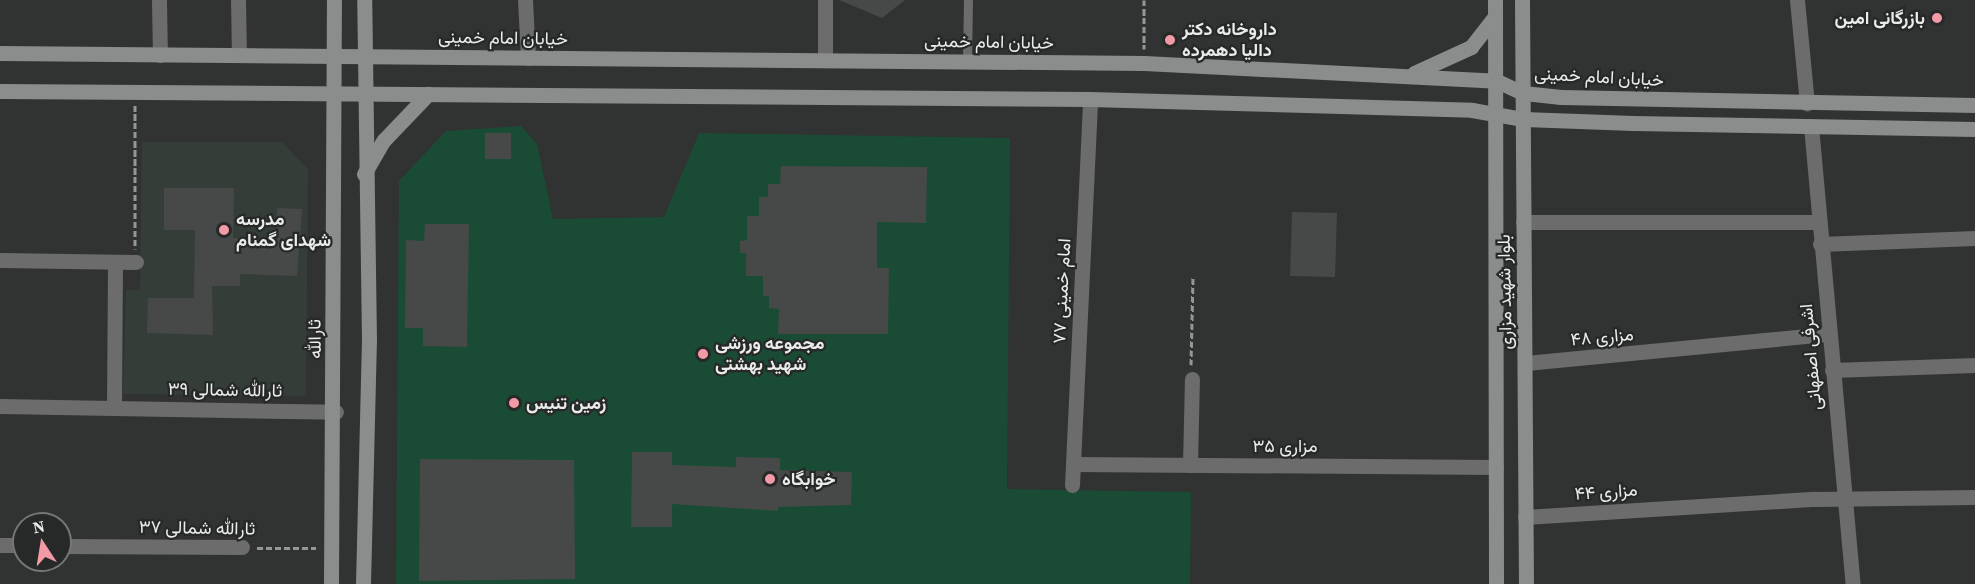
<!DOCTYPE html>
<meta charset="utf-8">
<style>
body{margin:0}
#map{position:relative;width:1975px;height:584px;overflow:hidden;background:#303331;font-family:"Source Serif 4",Vazirmatn,serif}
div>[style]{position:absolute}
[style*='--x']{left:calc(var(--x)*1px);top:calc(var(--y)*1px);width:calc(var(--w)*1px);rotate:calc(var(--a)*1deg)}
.built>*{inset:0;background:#343d38}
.green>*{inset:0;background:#1a4b35}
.building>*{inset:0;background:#464947}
.path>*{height:3px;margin-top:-1.5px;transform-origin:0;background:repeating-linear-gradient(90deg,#959796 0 6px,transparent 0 9px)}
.lane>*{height:9px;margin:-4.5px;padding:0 4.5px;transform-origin:4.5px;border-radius:4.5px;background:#6b6c6b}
.street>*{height:15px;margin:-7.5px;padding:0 7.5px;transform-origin:7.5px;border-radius:7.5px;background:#6b6c6b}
.secondary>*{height:15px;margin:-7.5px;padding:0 7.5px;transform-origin:7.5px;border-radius:7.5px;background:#8a8d8b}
.dots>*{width:16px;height:16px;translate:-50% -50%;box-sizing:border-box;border:3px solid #262927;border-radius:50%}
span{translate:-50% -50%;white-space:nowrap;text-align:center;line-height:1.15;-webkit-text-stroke:4.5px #262927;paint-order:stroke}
.poi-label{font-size:18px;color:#eaeceb;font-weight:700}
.right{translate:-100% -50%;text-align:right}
.left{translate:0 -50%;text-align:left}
.street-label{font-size:18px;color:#eaeceb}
.north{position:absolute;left:12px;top:512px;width:60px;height:60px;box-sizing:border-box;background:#262927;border:2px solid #747775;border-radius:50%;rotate:348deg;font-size:16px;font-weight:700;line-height:24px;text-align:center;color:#eaeceb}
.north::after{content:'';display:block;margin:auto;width:21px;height:27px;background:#f39aa7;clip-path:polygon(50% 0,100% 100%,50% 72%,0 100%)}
</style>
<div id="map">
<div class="built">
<i style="clip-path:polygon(142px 142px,282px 142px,308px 169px,306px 396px,123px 394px,126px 290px,140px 290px)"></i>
</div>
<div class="green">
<i style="clip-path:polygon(521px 126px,537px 144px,553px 219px,664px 217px,699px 133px,1010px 138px,1007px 489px,1191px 492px,1190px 584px,396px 584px,399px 181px,446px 131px)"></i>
</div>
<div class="building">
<i style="clip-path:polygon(839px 0,905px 0,882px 18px)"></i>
<i style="clip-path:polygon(485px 133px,511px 133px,511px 159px,485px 159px)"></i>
<i style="clip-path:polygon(781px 166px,927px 167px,926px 223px,877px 222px,877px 268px,889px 268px,888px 334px,778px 334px,779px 309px,769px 308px,769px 296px,763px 296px,763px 276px,746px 276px,746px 253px,740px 253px,740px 241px,747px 240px,747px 216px,759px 216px,759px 197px,768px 197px,768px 184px,780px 184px)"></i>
<i style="clip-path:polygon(164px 188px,234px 188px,233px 238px,277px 239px,277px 208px,302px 209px,297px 276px,240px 274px,240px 286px,212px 286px,213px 335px,147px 333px,148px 298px,194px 298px,195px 230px,164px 230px)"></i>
<i style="clip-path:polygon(1292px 212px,1337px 213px,1335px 277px,1290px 276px)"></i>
<i style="clip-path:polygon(425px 224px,469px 224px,467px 347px,423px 346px,423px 328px,405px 328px,406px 240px,424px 241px)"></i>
<i style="clip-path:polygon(632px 452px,672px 452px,672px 465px,736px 467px,736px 457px,780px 458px,780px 470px,852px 472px,851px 505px,778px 507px,778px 511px,672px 504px,672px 527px,631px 527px)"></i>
<i style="clip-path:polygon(420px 459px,574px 460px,575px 579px,419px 581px)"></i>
</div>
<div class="path">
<i style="--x:1144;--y:0;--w:49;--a:90"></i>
<i style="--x:135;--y:105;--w:144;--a:90"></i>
<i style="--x:1191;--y:365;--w:88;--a:-88.7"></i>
<i style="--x:257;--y:548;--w:59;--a:0"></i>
</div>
<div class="lane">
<i style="--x:967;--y:62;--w:62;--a:-89.1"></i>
</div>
<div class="street">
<i style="--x:159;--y:0;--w:55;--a:89"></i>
<i style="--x:238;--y:0;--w:55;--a:89"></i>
<i style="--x:525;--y:0;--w:58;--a:87"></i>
<i style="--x:1797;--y:0;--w:104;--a:84.5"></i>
<i style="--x:825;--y:60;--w:60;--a:-90"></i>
<i style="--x:1811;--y:126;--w:460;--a:84.8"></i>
<i style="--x:1523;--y:222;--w:296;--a:0"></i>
<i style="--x:1820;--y:244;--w:155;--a:-2.2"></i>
<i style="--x:0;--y:260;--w:136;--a:0.8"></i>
<i style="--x:1526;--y:363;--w:304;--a:-5.5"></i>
<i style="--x:1832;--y:370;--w:143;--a:-2"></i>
<i style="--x:0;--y:406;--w:336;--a:1"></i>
<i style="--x:114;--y:407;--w:145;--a:-89.6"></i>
<i style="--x:1073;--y:464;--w:423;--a:0.4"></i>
<i style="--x:1190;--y:465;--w:86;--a:-88.7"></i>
<i style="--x:1072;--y:485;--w:386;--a:-87.3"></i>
<i style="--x:1525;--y:517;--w:290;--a:-3.6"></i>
<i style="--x:1814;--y:499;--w:161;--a:-0.7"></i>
<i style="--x:0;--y:545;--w:24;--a:0"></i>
<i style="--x:60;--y:546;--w:182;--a:0.3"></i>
</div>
<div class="secondary">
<i style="--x:1495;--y:0;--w:584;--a:89.9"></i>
<i style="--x:1522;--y:0;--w:584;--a:89.61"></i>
<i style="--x:0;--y:53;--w:1144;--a:0.5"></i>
<i style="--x:1144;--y:63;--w:353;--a:2.9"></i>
<i style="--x:1497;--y:81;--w:29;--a:25"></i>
<i style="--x:1523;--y:93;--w:38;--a:6"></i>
<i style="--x:1561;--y:97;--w:414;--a:1.1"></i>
<i style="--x:1414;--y:73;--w:63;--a:-24.5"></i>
<i style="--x:1471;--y:47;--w:39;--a:-52"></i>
<i style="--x:0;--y:91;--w:1090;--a:0.42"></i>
<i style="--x:1090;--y:99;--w:382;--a:1.6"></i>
<i style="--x:1472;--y:110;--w:52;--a:10"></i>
<i style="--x:1523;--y:119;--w:110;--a:2.1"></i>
<i style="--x:1633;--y:123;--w:342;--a:1"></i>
<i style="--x:364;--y:174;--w:39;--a:-60"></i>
<i style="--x:384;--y:140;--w:64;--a:-46.3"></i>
<i style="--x:331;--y:584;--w:584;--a:-89.71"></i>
<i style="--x:363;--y:584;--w:243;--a:-88.6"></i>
<i style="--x:369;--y:341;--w:341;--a:-90.8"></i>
</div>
<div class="dots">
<i style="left:1937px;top:18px;background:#f39aa7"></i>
<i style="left:1170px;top:40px;background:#f39aa7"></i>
<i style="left:224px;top:230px;background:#f39aa7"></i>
<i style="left:703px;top:354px;background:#f39aa7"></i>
<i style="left:514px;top:403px;background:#f39aa7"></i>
<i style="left:770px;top:479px;background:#f39aa7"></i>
</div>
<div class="poi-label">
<span class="right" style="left:1925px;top:18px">بازرگانی امین</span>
<span class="left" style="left:1182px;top:40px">داروخانه دکتر<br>دالیا دهمرده</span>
<span class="left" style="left:236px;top:230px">مدرسه<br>شهدای گمنام</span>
<span class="left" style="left:715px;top:354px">مجموعه ورزشی<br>شهید بهشتی</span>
<span class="left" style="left:526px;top:403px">زمین تنیس</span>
<span class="left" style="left:782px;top:479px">خوابگاه</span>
</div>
<div class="street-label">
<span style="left:503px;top:38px;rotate:1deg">خیابان امام خمینی</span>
<span style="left:989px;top:42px;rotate:1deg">خیابان امام خمینی</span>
<span style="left:1599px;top:77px;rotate:3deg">خیابان امام خمینی</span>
<span style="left:1062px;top:291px;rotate:-87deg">امام خمینی ۷۷</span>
<span style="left:1505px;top:292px;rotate:-91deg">بلوار شهید مزاری</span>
<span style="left:1602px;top:337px;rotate:-5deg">مزاری ۴۸</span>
<span style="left:315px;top:339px;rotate:-91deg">ثارالله</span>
<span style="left:1811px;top:357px;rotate:-95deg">اشرفی اصفهانی</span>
<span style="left:225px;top:390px;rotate:1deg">ثارالله شمالی ۳۹</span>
<span style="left:1285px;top:446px">مزاری ۳۵</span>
<span style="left:1606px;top:492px;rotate:-4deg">مزاری ۴۴</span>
<span style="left:197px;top:528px;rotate:1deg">ثارالله شمالی ۳۷</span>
</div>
<div class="north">N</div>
</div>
